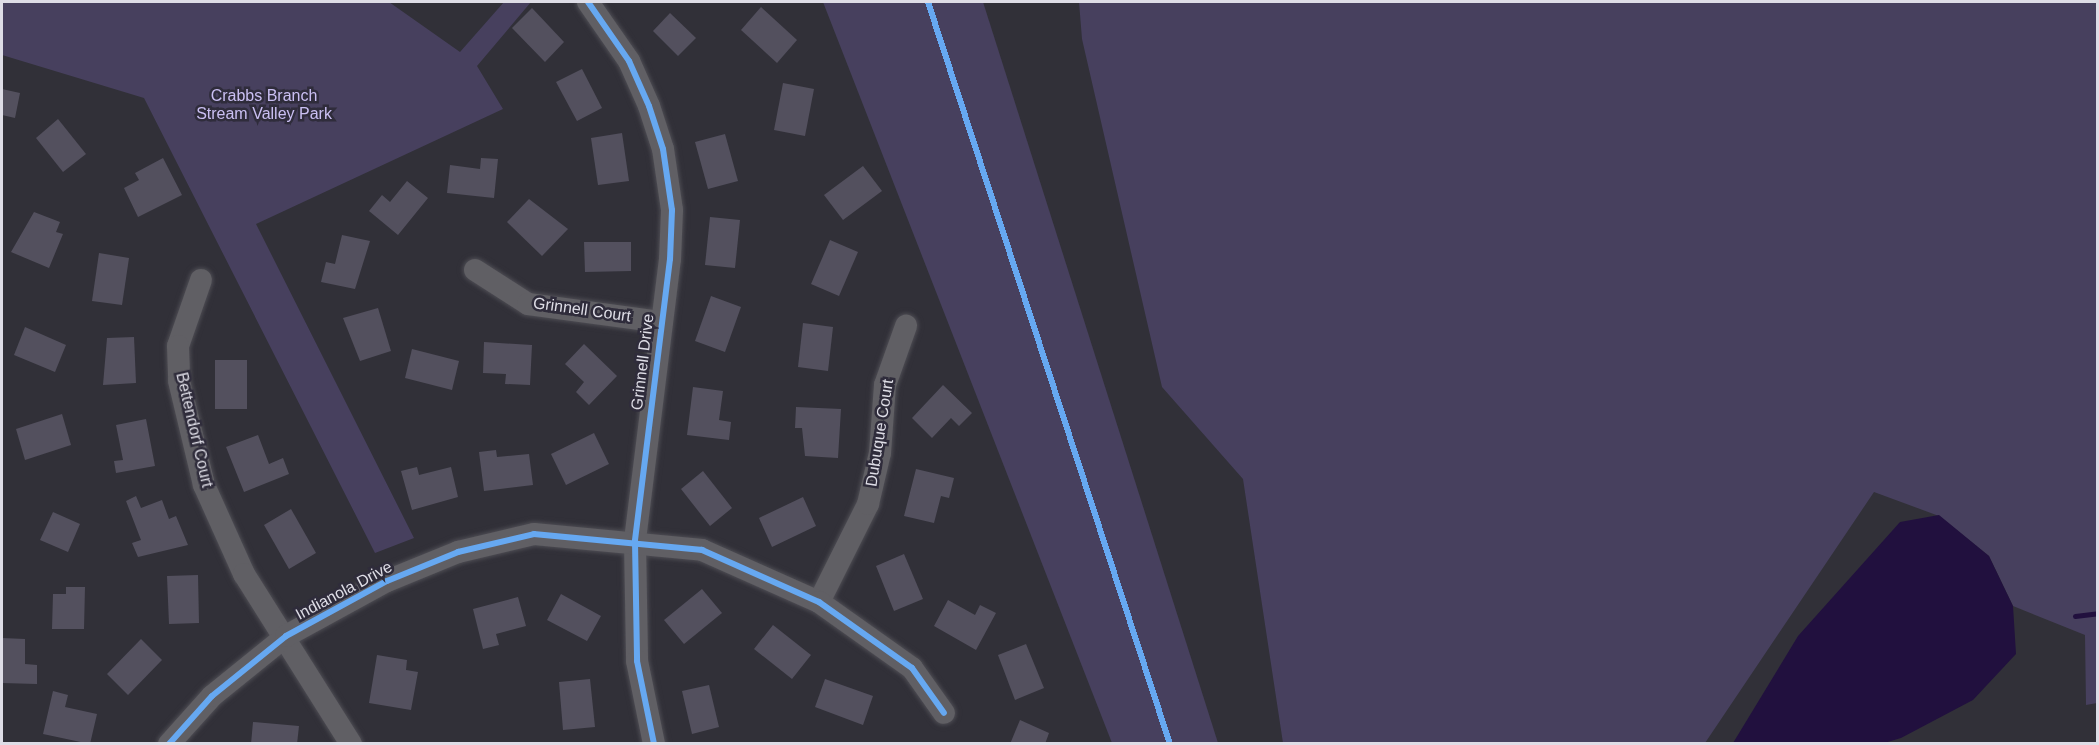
<!DOCTYPE html>
<style>
body{margin:0}
#map{position:relative;width:2099px;height:745px;overflow:hidden;background:#313038;font-family:Arial,sans-serif}
div>[style]{position:absolute}
[style*='--x']{left:calc(var(--x)*1px);top:calc(var(--y)*1px);width:calc(var(--w)*1px);rotate:calc(var(--a)*1deg)}
.green>*{inset:0;background:#47405e}
.water>*{inset:0;background:#21103e}
.stream>*{height:5px;margin:-2.5px;padding:0 2.5px;transform-origin:2.5px;border-radius:2.5px;background:#21103e}
.building>*{inset:0;background:#53505e}
.roads{filter:drop-shadow(0 0 2px #4d4c53) drop-shadow(0 0 2px #4d4c53)}
.minor>*{height:22px;margin:-11px;padding:0 11px;transform-origin:11px;border-radius:11px;background:#605f64}
.cycleway>*{height:6px;margin:-3px;padding:0 3px;transform-origin:3px;border-radius:3px;background:#66a8f1}
span{translate:-50% -50%;white-space:nowrap;text-align:center;line-height:1.15;-webkit-text-stroke:5px #2f2c3b;paint-order:stroke}
.park-label{font-size:16px;color:#cabff2}
.street-label{font-size:16px;color:#dedde6}
.frame{position:absolute;inset:0;border:3px solid #dedde6;pointer-events:none}
</style>
<div id="map">
<div class="green">
<i style="clip-path:polygon(2px 2px,389px 2px,460px 52px,504px 2px,531px 2px,477px 66px,503px 109px,256px 224px,414px 538px,375px 553px,144px 98px,2px 55px)"></i>
<i style="clip-path:polygon(823px 2px,983px 2px,1218px 743px,1112px 743px)"></i>
<i style="clip-path:polygon(1079px 2px,2097px 2px,2097px 703px,2086px 705px,2085px 635px,2013px 606px,1989px 556px,1939px 516px,1874px 492px,1705px 743px,1283px 743px,1243px 479px,1162px 387px,1082px 39px)"></i>
</div>
<div class="water">
<i style="clip-path:polygon(1939px 515px,1989px 556px,2013px 606px,2016px 654px,1973px 700px,1901px 738px,1881px 744px,1733px 743px,1798px 636px,1900px 522px)"></i>
</div>
<div class="stream">
<i style="--x:2075;--y:616;--w:23;--a:-7"></i>
</div>
<div class="building">
<i style="clip-path:polygon(761px 7px,797px 40px,777px 63px,741px 30px)"></i>
<i style="clip-path:polygon(532px 8px,564px 42px,545px 62px,512px 28px)"></i>
<i style="clip-path:polygon(670px 13px,696px 38px,678px 56px,653px 31px)"></i>
<i style="clip-path:polygon(582px 69px,602px 108px,577px 121px,556px 82px)"></i>
<i style="clip-path:polygon(783px 83px,814px 89px,805px 136px,774px 130px)"></i>
<i style="clip-path:polygon(2px 89px,20px 93px,15px 118px,2px 115px)"></i>
<i style="clip-path:polygon(58px 119px,86px 154px,63px 172px,36px 138px)"></i>
<i style="clip-path:polygon(622px 133px,629px 181px,598px 185px,591px 138px)"></i>
<i style="clip-path:polygon(725px 134px,738px 181px,708px 189px,695px 142px)"></i>
<i style="clip-path:polygon(163px 158px,182px 195px,138px 217px,124px 188px,139px 180px,135px 173px)"></i>
<i style="clip-path:polygon(481px 158px,498px 159px,494px 198px,447px 193px,450px 165px,480px 169px)"></i>
<i style="clip-path:polygon(863px 166px,882px 191px,843px 220px,824px 195px)"></i>
<i style="clip-path:polygon(407px 181px,428px 198px,398px 235px,369px 211px,382px 195px,390px 202px)"></i>
<i style="clip-path:polygon(529px 199px,568px 229px,542px 256px,507px 222px)"></i>
<i style="clip-path:polygon(34px 212px,60px 222px,56px 232px,63px 234px,49px 268px,11px 252px)"></i>
<i style="clip-path:polygon(710px 217px,740px 220px,735px 268px,705px 265px)"></i>
<i style="clip-path:polygon(342px 235px,370px 241px,355px 289px,321px 282px,326px 262px,335px 264px)"></i>
<i style="clip-path:polygon(830px 240px,858px 252px,839px 296px,811px 284px)"></i>
<i style="clip-path:polygon(584px 242px,631px 242px,631px 271px,585px 272px)"></i>
<i style="clip-path:polygon(99px 253px,129px 258px,122px 305px,92px 301px)"></i>
<i style="clip-path:polygon(711px 296px,741px 307px,725px 352px,695px 341px)"></i>
<i style="clip-path:polygon(378px 308px,391px 351px,360px 361px,343px 318px)"></i>
<i style="clip-path:polygon(803px 323px,833px 327px,828px 371px,798px 367px)"></i>
<i style="clip-path:polygon(25px 327px,66px 345px,55px 372px,14px 355px)"></i>
<i style="clip-path:polygon(134px 337px,136px 383px,103px 385px,107px 338px)"></i>
<i style="clip-path:polygon(484px 342px,532px 345px,530px 385px,505px 384px,506px 374px,483px 373px)"></i>
<i style="clip-path:polygon(584px 344px,617px 376px,589px 405px,576px 392px,584px 382px,565px 364px)"></i>
<i style="clip-path:polygon(412px 349px,459px 361px,452px 390px,405px 378px)"></i>
<i style="clip-path:polygon(215px 360px,247px 360px,247px 409px,215px 409px)"></i>
<i style="clip-path:polygon(943px 385px,972px 413px,959px 426px,951px 418px,932px 438px,912px 418px)"></i>
<i style="clip-path:polygon(693px 387px,723px 391px,719px 420px,731px 422px,729px 440px,687px 435px)"></i>
<i style="clip-path:polygon(796px 407px,841px 409px,838px 458px,805px 456px,802px 428px,795px 428px)"></i>
<i style="clip-path:polygon(62px 414px,71px 445px,25px 460px,16px 429px)"></i>
<i style="clip-path:polygon(146px 419px,155px 466px,116px 473px,114px 461px,123px 460px,116px 425px)"></i>
<i style="clip-path:polygon(594px 433px,609px 464px,566px 485px,551px 454px)"></i>
<i style="clip-path:polygon(258px 435px,269px 464px,283px 458px,289px 474px,244px 492px,226px 447px)"></i>
<i style="clip-path:polygon(496px 450px,497px 457px,529px 454px,533px 485px,484px 491px,479px 452px)"></i>
<i style="clip-path:polygon(417px 467px,419px 475px,451px 467px,458px 497px,412px 510px,401px 471px)"></i>
<i style="clip-path:polygon(916px 469px,954px 478px,949px 498px,941px 496px,934px 523px,904px 516px)"></i>
<i style="clip-path:polygon(703px 471px,732px 508px,710px 526px,681px 489px)"></i>
<i style="clip-path:polygon(136px 496px,141px 508px,162px 500px,169px 519px,176px 516px,188px 545px,138px 557px,132px 543px,141px 540px,126px 501px)"></i>
<i style="clip-path:polygon(803px 497px,816px 526px,772px 547px,759px 518px)"></i>
<i style="clip-path:polygon(291px 509px,316px 553px,289px 569px,264px 525px)"></i>
<i style="clip-path:polygon(53px 512px,80px 524px,68px 552px,40px 540px)"></i>
<i style="clip-path:polygon(904px 554px,923px 599px,894px 611px,876px 566px)"></i>
<i style="clip-path:polygon(198px 575px,199px 623px,169px 624px,167px 576px)"></i>
<i style="clip-path:polygon(66px 587px,85px 587px,84px 629px,52px 629px,53px 594px,66px 594px)"></i>
<i style="clip-path:polygon(702px 589px,722px 613px,684px 644px,664px 620px)"></i>
<i style="clip-path:polygon(561px 594px,601px 616px,587px 641px,547px 620px)"></i>
<i style="clip-path:polygon(518px 597px,526px 626px,496px 634px,499px 645px,483px 649px,473px 609px)"></i>
<i style="clip-path:polygon(948px 600px,975px 615px,980px 605px,996px 613px,976px 650px,934px 626px)"></i>
<i style="clip-path:polygon(773px 625px,811px 655px,792px 679px,754px 649px)"></i>
<i style="clip-path:polygon(2px 638px,25px 639px,25px 664px,37px 665px,37px 684px,2px 683px)"></i>
<i style="clip-path:polygon(141px 639px,162px 660px,128px 695px,107px 674px)"></i>
<i style="clip-path:polygon(1026px 644px,1044px 688px,1015px 700px,998px 655px)"></i>
<i style="clip-path:polygon(377px 655px,407px 660px,406px 670px,418px 672px,411px 710px,369px 703px)"></i>
<i style="clip-path:polygon(590px 679px,595px 727px,563px 730px,559px 682px)"></i>
<i style="clip-path:polygon(825px 679px,873px 696px,863px 725px,815px 707px)"></i>
<i style="clip-path:polygon(709px 685px,719px 727px,692px 734px,682px 691px)"></i>
<i style="clip-path:polygon(53px 691px,68px 695px,65px 707px,97px 714px,90px 744px,43px 734px)"></i>
<i style="clip-path:polygon(1020px 720px,1049px 733px,1045px 744px,1010px 744px)"></i>
<i style="clip-path:polygon(253px 722px,299px 726px,297px 744px,251px 744px)"></i>
</div>
<div class="roads">
<div class="minor">
<i style="--x:588;--y:2;--w:72;--a:55.2"></i>
<i style="--x:629;--y:61;--w:49;--a:66"></i>
<i style="--x:649;--y:106;--w:45;--a:72"></i>
<i style="--x:663;--y:149;--w:62;--a:81.6"></i>
<i style="--x:672;--y:210;--w:49;--a:92.3"></i>
<i style="--x:670;--y:259;--w:285;--a:97.1"></i>
<i style="--x:635;--y:542;--w:119;--a:89"></i>
<i style="--x:637;--y:661;--w:85;--a:78.4"></i>
<i style="--x:475;--y:270;--w:63;--a:32.7"></i>
<i style="--x:528;--y:304;--w:135;--a:7.7"></i>
<i style="--x:201;--y:280;--w:70;--a:109.2"></i>
<i style="--x:178;--y:346;--w:35;--a:88"></i>
<i style="--x:179;--y:381;--w:107;--a:76.5"></i>
<i style="--x:204;--y:485;--w:98;--a:65.8"></i>
<i style="--x:244;--y:574;--w:201;--a:57.8"></i>
<i style="--x:819;--y:602;--w:110;--a:-63.4"></i>
<i style="--x:868;--y:504;--w:52;--a:-76.8"></i>
<i style="--x:880;--y:453;--w:68;--a:-85.8"></i>
<i style="--x:885;--y:385;--w:63;--a:-70.4"></i>
<i style="--x:169;--y:744;--w:64;--a:-48.1"></i>
<i style="--x:212;--y:696;--w:95;--a:-39"></i>
<i style="--x:286;--y:636;--w:115;--a:-28.6"></i>
<i style="--x:387;--y:581;--w:77;--a:-22.2"></i>
<i style="--x:458;--y:552;--w:78;--a:-13.3"></i>
<i style="--x:534;--y:534;--w:169;--a:5.4"></i>
<i style="--x:702;--y:550;--w:128;--a:24"></i>
<i style="--x:819;--y:602;--w:114;--a:35.4"></i>
<i style="--x:912;--y:668;--w:55;--a:54.6"></i>
</div>
</div>
<div class="cycleway">
<i style="--x:588;--y:2;--w:72;--a:55.2"></i>
<i style="--x:629;--y:61;--w:49;--a:66"></i>
<i style="--x:649;--y:106;--w:45;--a:72"></i>
<i style="--x:663;--y:149;--w:62;--a:81.6"></i>
<i style="--x:672;--y:210;--w:49;--a:92.3"></i>
<i style="--x:670;--y:259;--w:285;--a:97.1"></i>
<i style="--x:635;--y:542;--w:119;--a:89"></i>
<i style="--x:637;--y:661;--w:85;--a:78.4"></i>
<i style="--x:928;--y:2;--w:780;--a:71.94"></i>
<i style="--x:169;--y:744;--w:64;--a:-48.1"></i>
<i style="--x:212;--y:696;--w:95;--a:-39"></i>
<i style="--x:286;--y:636;--w:115;--a:-28.6"></i>
<i style="--x:387;--y:581;--w:77;--a:-22.2"></i>
<i style="--x:458;--y:552;--w:78;--a:-13.3"></i>
<i style="--x:534;--y:534;--w:169;--a:5.4"></i>
<i style="--x:702;--y:550;--w:128;--a:24"></i>
<i style="--x:819;--y:602;--w:114;--a:35.4"></i>
<i style="--x:912;--y:668;--w:55;--a:54.6"></i>
</div>
<div class="park-label">
<span style="left:264px;top:105px">Crabbs Branch<br>Stream Valley Park</span>
</div>
<div class="street-label">
<span style="left:582px;top:310px;rotate:8deg">Grinnell Court</span>
<span style="left:643px;top:362px;rotate:-83deg">Grinnell Drive</span>
<span style="left:194px;top:430px;rotate:77deg">Bettendorf Court</span>
<span style="left:880px;top:433px;rotate:-81deg">Dubuque Court</span>
<span style="left:344px;top:591px;rotate:-28deg">Indianola Drive</span>
</div>
<div class="frame"></div>
</div>
